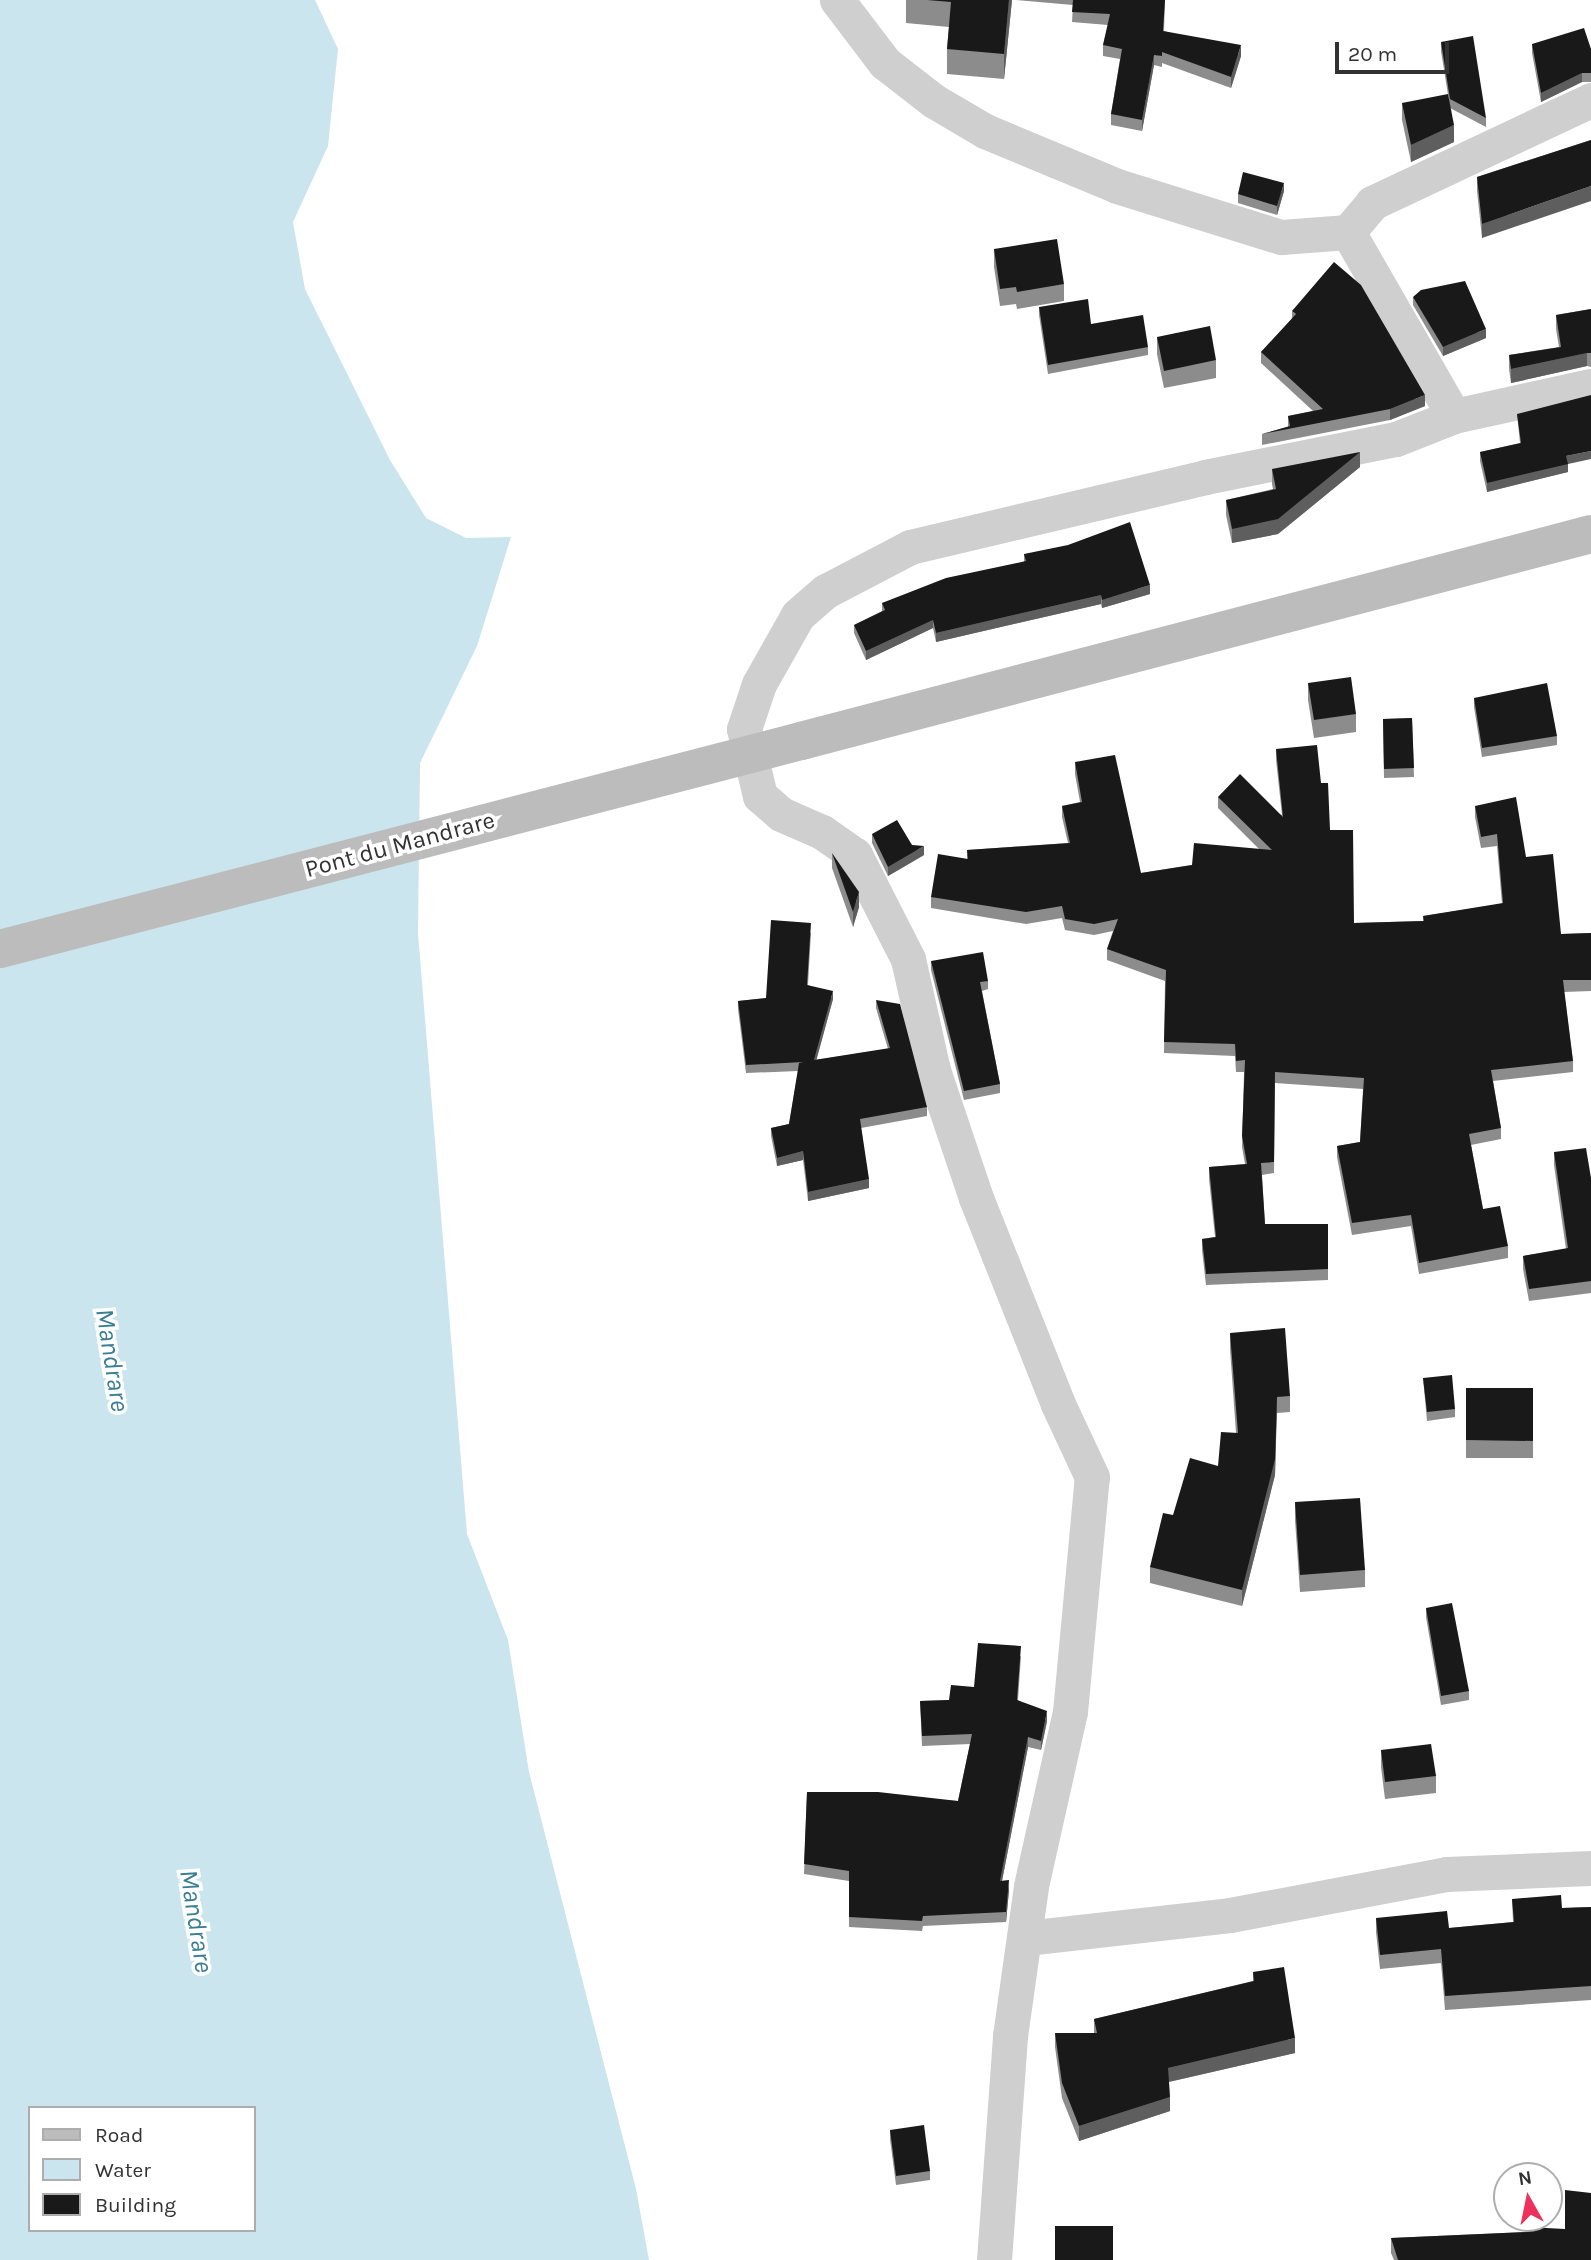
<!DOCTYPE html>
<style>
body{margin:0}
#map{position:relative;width:1591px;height:2260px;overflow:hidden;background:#fff;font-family:Karla,sans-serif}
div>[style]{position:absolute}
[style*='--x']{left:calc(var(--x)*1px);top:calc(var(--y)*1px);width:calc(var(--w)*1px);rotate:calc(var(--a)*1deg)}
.water>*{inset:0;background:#cae5ed}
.minor>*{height:35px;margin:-17.5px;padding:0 17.5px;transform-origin:17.5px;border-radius:17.5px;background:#cfcfcf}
.secondary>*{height:38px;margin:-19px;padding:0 19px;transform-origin:19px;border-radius:19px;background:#bcbcbc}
.secondary-bridge>*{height:38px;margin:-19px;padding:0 19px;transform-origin:19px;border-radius:19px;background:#bcbcbc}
.wall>*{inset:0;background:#8c8c8c}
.shaded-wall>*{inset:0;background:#5e5e5e}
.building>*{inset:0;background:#191919}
span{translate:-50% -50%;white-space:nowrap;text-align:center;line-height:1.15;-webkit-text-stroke:7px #fff;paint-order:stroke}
.street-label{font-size:24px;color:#323232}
.water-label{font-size:26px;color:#397e93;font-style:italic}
.legend{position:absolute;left:28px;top:2106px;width:228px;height:126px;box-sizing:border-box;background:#fff;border:2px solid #adadad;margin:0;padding:9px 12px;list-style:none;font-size:21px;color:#323232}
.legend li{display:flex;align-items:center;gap:14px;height:35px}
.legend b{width:35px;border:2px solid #adadad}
.north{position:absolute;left:1493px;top:2162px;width:70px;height:70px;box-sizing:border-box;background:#fff;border:2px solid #adadad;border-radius:50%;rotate:351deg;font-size:19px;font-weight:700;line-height:28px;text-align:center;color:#323232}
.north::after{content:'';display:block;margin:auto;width:24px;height:32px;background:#ed315c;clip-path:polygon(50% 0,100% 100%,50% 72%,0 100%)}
.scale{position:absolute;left:1335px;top:42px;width:114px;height:32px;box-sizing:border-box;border:4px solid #323232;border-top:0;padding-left:9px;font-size:21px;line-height:24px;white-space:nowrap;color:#323232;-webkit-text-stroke:5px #fff;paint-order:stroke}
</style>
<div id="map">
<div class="water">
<i style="clip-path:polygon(evenodd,0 0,315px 0,338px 49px,328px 146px,293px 222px,305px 289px,390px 460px,426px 518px,466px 538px,511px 537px,477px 646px,420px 763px,418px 933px,467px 1534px,508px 1640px,529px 1772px,636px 2189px,649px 2260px,0 2260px,0 0,30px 2108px,254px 2108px,254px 2230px,30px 2230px,30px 2108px)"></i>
</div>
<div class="minor">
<i style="--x:837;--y:0;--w:79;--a:52.7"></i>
<i style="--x:885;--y:63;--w:62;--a:37.8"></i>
<i style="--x:934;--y:101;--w:59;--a:30.5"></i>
<i style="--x:985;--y:131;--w:143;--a:22.6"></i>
<i style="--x:1117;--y:186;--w:172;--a:17.3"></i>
<i style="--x:1281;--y:237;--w:67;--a:-4.3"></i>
<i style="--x:1348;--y:232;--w:212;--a:60.1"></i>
<i style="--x:1348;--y:232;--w:38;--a:-50"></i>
<i style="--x:1372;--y:203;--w:242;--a:-25.2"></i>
<i style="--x:1026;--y:1938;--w:205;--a:-6.4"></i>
<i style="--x:1230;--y:1915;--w:220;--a:-10.7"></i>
<i style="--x:1446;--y:1874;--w:145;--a:-2.4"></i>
<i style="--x:994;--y:2260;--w:225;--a:-85.9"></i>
<i style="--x:1010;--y:2036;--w:151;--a:-82"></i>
<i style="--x:1031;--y:1886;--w:178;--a:-77.4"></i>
<i style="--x:1070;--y:1712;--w:236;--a:-84.7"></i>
<i style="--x:1092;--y:1477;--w:81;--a:-115"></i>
<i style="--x:1058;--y:1404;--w:222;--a:-111.7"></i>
<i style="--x:976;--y:1198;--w:135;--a:-108.6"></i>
<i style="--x:933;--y:1070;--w:114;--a:-102.7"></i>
<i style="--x:908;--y:959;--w:117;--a:-117"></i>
<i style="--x:855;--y:855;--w:40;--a:-145.1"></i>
<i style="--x:822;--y:832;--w:45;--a:-156.3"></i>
<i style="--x:781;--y:814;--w:28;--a:-139"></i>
<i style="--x:760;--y:796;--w:69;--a:-103.4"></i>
<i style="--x:744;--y:729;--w:47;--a:-71.6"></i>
<i style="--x:759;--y:684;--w:79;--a:-60.5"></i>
<i style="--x:798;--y:615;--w:37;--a:-41"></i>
<i style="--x:826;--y:591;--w:95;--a:-27.6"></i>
<i style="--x:910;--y:547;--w:303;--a:-13.3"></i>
<i style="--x:1205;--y:477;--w:195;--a:-11.3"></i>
<i style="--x:1396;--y:439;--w:62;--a:-21.6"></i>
<i style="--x:1454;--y:416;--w:140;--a:-12.4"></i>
</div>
<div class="secondary">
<i style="--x:801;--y:741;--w:817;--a:-14.68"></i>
</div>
<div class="secondary-bridge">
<i style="--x:0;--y:949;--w:828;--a:-14.56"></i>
</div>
<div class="wall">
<i style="clip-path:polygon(906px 0,1012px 0,1004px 79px,947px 74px,947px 49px,949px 27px,906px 23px)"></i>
<i style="clip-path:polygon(1016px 0,1165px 0,1164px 31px,1241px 56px,1231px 88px,1162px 63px,1162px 67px,1154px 65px,1142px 131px,1111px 125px,1111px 114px,1120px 59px,1103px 56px,1103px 45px,1108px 25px,1072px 22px,1073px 5px)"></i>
<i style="clip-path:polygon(1441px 42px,1486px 118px,1486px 127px,1450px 108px,1454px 142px,1411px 162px,1402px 120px,1402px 103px,1449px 101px,1441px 51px)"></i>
<i style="clip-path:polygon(1532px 44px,1591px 49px,1591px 82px,1582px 82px,1541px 102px,1532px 53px)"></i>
<i style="clip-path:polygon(1591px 140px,1482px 238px,1477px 191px,1477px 177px)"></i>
<i style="clip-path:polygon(1284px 191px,1277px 215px,1238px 203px,1238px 194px)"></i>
<i style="clip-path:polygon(994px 249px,1064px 284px,1064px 301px,1017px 309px,1016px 304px,1000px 306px,994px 267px)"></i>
<i style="clip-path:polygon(1413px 297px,1486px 338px,1443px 356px,1413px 305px)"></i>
<i style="clip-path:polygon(1039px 307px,1091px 324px,1148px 347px,1148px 355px,1048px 374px,1039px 315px)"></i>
<i style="clip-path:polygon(1591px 309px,1591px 367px,1587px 366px,1511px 383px,1509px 369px,1509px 355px,1559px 347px,1556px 329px,1556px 315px)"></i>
<i style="clip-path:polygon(1292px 311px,1425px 406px,1390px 420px,1262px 445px,1262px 434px,1288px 427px,1288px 416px,1313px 411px,1261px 363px,1261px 352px,1292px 319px)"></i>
<i style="clip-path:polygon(1157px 337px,1216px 360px,1216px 378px,1164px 388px,1157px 354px)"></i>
<i style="clip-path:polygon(1517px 414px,1568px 464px,1568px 472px,1487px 492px,1480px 461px,1480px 452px,1520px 443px)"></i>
<i style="clip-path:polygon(1360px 467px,1278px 534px,1232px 543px,1226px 515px,1226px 500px,1273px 489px,1272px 484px,1272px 469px)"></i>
<i style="clip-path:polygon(1024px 554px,1150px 594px,1102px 608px,1101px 604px,936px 642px,933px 628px,866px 660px,854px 633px,854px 625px,882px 611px,882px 603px,1024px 562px)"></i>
<i style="clip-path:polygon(1308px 683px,1356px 714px,1356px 732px,1314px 738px,1308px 700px)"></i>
<i style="clip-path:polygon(1474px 698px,1557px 736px,1557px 745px,1482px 757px,1474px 707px)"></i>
<i style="clip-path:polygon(1412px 718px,1414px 777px,1384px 778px,1383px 719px)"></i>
<i style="clip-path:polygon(1276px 749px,1321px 783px,1330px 830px,1354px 923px,1423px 921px,1423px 916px,1502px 904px,1497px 846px,1481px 848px,1475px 817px,1475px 806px,1526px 857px,1561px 934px,1591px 933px,1591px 991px,1564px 992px,1573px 1061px,1573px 1072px,1493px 1081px,1501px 1128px,1501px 1139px,1471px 1145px,1483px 1209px,1508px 1246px,1508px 1258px,1419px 1274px,1411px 1226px,1352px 1235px,1337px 1157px,1337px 1146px,1360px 1142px,1363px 1089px,1275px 1083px,1274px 1173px,1262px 1175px,1265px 1224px,1328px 1224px,1328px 1280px,1206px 1285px,1202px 1250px,1202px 1239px,1215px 1237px,1209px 1179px,1209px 1167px,1245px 1164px,1242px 1147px,1244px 1072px,1236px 1072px,1235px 1056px,1164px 1053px,1165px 981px,1107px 960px,1107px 949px,1113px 931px,1094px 935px,1065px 930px,1062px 918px,1026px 924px,931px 908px,931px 897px,967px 859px,967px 850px,1068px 843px,1062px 817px,1062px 806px,1080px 802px,1075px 774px,1075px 762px,1141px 873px,1192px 865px,1259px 849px,1218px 808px,1218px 797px,1282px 815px,1276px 760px)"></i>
<i style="clip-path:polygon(872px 834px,912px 845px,924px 855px,888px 876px,872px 843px)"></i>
<i style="clip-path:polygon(832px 853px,859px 907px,853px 927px,832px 868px)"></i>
<i style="clip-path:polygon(811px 932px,808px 985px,833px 999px,816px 1060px,888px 1049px,876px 1008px,876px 1000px,927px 1107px,927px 1116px,861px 1128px,869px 1188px,808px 1201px,803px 1160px,777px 1166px,771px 1136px,771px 1128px,789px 1124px,798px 1071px,746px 1073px,738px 1009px,738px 1001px,766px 998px)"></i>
<i style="clip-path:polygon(931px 961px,988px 981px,988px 989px,982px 991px,1000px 1084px,1000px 1093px,964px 1100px,931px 970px)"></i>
<i style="clip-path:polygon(1554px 1152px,1591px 1178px,1591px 1293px,1529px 1301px,1523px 1269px,1523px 1256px,1566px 1249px,1554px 1165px)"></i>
<i style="clip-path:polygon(1230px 1333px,1290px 1396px,1290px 1412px,1277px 1413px,1275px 1475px,1242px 1606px,1150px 1583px,1150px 1567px,1173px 1515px,1218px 1466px,1236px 1433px,1230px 1349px)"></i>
<i style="clip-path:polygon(1423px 1378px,1455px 1409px,1455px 1417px,1427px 1421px)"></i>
<i style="clip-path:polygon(1466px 1388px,1533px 1388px,1533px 1458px,1466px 1458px)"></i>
<i style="clip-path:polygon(1295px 1502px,1365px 1570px,1365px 1587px,1300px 1592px,1295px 1520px)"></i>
<i style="clip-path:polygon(1426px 1608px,1469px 1691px,1469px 1700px,1441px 1705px,1426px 1617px)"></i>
<i style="clip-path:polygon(1021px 1656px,1018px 1700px,1047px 1721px,1041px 1750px,1028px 1747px,1002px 1881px,1009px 1890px,1006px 1922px,923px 1926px,922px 1931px,849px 1927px,849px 1881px,804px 1874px,807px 1792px,958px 1801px,970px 1744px,922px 1746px,920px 1701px,949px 1700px,974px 1687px)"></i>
<i style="clip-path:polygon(1381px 1750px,1436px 1776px,1436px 1793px,1385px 1799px,1381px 1767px)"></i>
<i style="clip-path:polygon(1512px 1899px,1562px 1908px,1591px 1907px,1591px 2000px,1445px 2010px,1441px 1963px,1380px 1969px,1376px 1932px,1376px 1918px,1449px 1928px,1513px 1922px)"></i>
<i style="clip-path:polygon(1253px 1972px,1295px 2053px,1169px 2082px,1170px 2111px,1079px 2141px,1062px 2098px,1055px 2047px,1055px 2033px,1094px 2033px,1094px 2019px,1253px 1981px)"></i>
<i style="clip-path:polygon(890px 2130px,930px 2171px,930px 2180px,896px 2185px,890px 2139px)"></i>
<i style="clip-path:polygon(1565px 2229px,1591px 2260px,1394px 2260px,1391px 2253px,1391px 2238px,1527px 2232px)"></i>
</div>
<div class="shaded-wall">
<i style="clip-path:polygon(1009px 0,1012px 0,1004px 79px,1004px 54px)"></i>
<i style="clip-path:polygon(1241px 45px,1241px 56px,1231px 88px,1231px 77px)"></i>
<i style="clip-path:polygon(1154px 55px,1154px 65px,1142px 131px,1142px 120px)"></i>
<i style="clip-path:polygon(1582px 73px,1582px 82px,1541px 102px,1541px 93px)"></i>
<i style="clip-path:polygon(1454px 125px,1454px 142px,1411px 162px,1411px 145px)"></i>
<i style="clip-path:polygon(1284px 183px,1284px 191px,1277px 215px,1277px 206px)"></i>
<i style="clip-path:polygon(1591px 186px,1591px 201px,1482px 238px,1482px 224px)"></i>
<i style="clip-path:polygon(1486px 329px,1486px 338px,1443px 356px,1443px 347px)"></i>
<i style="clip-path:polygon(1587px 353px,1587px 366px,1511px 383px,1511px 369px)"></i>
<i style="clip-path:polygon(1425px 395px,1425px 406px,1390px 420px,1390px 409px)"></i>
<i style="clip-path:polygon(1591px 451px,1591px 459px,1568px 464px,1568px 472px,1487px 492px,1487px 483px,1566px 456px)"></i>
<i style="clip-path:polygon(1360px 452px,1360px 467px,1278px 534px,1232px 543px,1232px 529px)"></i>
<i style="clip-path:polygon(1150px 585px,1150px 594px,1102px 608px,1102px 600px)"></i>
<i style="clip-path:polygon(1101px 595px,1101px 604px,936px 642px,936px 633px)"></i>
<i style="clip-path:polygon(933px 620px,933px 628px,866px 660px,866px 651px)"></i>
<i style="clip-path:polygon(924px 846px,924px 855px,888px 876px,888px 867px)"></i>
<i style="clip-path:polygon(859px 892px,859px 907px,853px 927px,853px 912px)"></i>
<i style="clip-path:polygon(833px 991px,833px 999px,814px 1069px,814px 1060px)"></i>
<i style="clip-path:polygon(803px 1151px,803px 1160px,777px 1166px,777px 1158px)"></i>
<i style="clip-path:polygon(869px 1179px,869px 1188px,808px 1201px,808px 1192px)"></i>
<i style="clip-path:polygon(1277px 1397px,1275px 1475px,1242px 1606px,1242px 1590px)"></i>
<i style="clip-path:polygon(1047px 1711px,1047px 1721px,1041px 1750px,1041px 1741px)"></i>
<i style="clip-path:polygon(1028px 1737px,1028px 1747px,1000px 1891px,1000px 1881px)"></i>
<i style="clip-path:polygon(1009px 1880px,1009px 1890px,1006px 1922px,1006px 1912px)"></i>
<i style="clip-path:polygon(1295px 2038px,1295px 2053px,1168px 2082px,1168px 2068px)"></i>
<i style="clip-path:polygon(1170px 2097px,1170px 2111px,1079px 2141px,1079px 2126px)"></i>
</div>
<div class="building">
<i style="clip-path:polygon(927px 0,1009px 0,1004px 54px,947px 49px,951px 2px)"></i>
<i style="clip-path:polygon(1073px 0,1165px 0,1163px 31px,1241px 45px,1231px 77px,1162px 52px,1162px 56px,1154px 55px,1142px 120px,1111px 114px,1122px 49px,1103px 45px,1110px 14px,1072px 12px)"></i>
<i style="clip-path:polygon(1584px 28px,1591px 49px,1591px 73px,1582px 73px,1541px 93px,1532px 44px)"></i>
<i style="clip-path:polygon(1473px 36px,1486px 118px,1450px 99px,1441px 42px)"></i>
<i style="clip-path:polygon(1448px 94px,1454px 125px,1411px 145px,1402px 103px)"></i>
<i style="clip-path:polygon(1591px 140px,1591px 186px,1482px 224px,1477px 177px)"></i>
<i style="clip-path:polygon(1243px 172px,1284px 183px,1277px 206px,1238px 194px)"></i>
<i style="clip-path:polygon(1057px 239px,1064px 284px,1017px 292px,1016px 287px,1000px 289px,994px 249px)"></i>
<i style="clip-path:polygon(1334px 262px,1361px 285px,1425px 395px,1390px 409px,1262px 434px,1290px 426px,1288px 416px,1323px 409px,1261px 352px,1296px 314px,1292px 311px)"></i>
<i style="clip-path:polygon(1465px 281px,1486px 329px,1443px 347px,1413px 297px,1421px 290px)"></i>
<i style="clip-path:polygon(1088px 299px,1091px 324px,1143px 315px,1148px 347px,1048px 365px,1039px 307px)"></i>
<i style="clip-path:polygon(1591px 309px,1591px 353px,1587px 353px,1511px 369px,1509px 355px,1561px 347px,1556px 315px)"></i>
<i style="clip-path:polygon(1210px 326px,1216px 360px,1164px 371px,1157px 337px)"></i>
<i style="clip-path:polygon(1591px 395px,1591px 451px,1566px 456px,1568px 464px,1487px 483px,1480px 452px,1521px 443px,1517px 414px)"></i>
<i style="clip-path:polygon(1360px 452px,1278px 519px,1232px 529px,1226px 500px,1276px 489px,1272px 469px)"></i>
<i style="clip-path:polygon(1130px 522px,1150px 585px,1102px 600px,1101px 595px,936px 633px,933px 620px,866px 651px,854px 625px,885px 610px,882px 603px,946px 578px,1026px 561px,1024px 554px,1068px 545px)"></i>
<i style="clip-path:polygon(1351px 677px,1356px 714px,1314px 720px,1308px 683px)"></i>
<i style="clip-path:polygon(1547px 683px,1557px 736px,1482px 748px,1474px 698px)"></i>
<i style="clip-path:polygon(1412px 718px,1414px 768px,1384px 769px,1383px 719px)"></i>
<i style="clip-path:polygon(1317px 745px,1321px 783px,1328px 783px,1330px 830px,1353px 830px,1354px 923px,1424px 921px,1423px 916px,1503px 903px,1497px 834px,1481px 837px,1475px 806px,1516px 797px,1526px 857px,1553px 854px,1561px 934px,1591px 933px,1591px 980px,1563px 980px,1573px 1061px,1491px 1070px,1501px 1128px,1469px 1134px,1483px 1209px,1500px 1206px,1508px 1246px,1419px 1263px,1411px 1215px,1352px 1223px,1337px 1146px,1360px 1142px,1364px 1078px,1275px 1072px,1274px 1162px,1261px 1163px,1265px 1224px,1328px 1224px,1328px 1269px,1206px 1274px,1202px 1239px,1216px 1237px,1209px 1167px,1247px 1164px,1242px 1136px,1245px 1060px,1236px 1061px,1235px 1044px,1164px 1042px,1166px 970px,1107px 949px,1118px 919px,1094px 924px,1065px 919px,1062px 906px,1026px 912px,931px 897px,938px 854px,968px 859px,967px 850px,1070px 843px,1062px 806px,1082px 802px,1075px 762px,1115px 755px,1141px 873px,1192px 865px,1194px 843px,1272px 850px,1218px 797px,1240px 774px,1283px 817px,1276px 749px)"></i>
<i style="clip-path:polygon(897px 820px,912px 845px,924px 846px,888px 867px,872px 834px)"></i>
<i style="clip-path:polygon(832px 853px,859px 892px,853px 912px)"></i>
<i style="clip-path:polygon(771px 920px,811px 923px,807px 985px,833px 991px,814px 1060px,890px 1048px,876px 1000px,900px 1004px,927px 1107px,860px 1119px,869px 1179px,808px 1192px,803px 1151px,777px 1158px,771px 1128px,789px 1124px,799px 1063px,803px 1062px,746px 1065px,738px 1001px,766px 998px)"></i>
<i style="clip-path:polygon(983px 952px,988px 981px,980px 982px,1000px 1084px,964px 1091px,931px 961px)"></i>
<i style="clip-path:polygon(1586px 1148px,1591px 1178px,1591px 1281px,1529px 1289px,1523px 1256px,1568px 1248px,1554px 1152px)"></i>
<i style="clip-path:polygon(1285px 1328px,1290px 1396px,1277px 1397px,1275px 1459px,1242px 1590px,1150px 1567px,1163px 1513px,1173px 1515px,1190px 1458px,1218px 1466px,1221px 1432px,1238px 1433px,1230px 1333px)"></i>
<i style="clip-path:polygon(1452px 1375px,1455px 1409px,1427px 1412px,1423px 1378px)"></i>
<i style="clip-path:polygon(1466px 1388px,1533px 1388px,1533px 1441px,1466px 1440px)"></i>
<i style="clip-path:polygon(1360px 1498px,1365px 1570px,1300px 1575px,1295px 1502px)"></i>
<i style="clip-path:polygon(1452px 1603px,1469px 1691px,1441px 1696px,1426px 1608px)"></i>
<i style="clip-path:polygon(978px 1643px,1021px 1646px,1017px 1700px,1047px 1711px,1041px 1741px,1028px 1737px,1000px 1881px,1009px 1880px,1006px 1912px,923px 1916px,922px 1921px,849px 1917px,849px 1871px,804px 1864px,807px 1792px,878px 1792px,958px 1801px,972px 1734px,922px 1736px,920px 1701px,949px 1700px,951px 1685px,974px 1687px)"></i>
<i style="clip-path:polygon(1431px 1744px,1436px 1776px,1385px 1782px,1381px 1750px)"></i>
<i style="clip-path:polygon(1561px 1895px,1562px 1908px,1591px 1907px,1591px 1986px,1445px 1996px,1441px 1949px,1380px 1955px,1376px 1918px,1447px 1911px,1449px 1928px,1514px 1922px,1512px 1899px)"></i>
<i style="clip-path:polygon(1284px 1967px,1295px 2038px,1168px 2068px,1170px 2097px,1079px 2126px,1062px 2083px,1055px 2033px,1097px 2033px,1094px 2019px,1254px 1981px,1253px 1972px)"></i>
<i style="clip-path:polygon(924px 2125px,930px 2171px,896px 2176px,890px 2130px)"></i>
<i style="clip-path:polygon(1565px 2190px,1591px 2193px,1591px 2260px,1398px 2260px,1391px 2238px,1527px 2232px,1527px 2227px,1565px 2229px)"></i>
<i style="clip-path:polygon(1055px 2226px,1113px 2226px,1113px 2260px,1055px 2260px)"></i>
</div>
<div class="street-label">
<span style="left:400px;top:845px;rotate:-15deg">Pont du Mandrare</span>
</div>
<div class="water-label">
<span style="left:112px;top:1360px;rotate:81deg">Mandrare</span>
<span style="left:196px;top:1921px;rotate:81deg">Mandrare</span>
</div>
<ul class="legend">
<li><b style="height:9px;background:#bcbcbc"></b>Road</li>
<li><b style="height:19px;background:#cae5ed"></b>Water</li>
<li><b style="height:19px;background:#191919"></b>Building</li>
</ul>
<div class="north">N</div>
<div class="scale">20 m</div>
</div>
